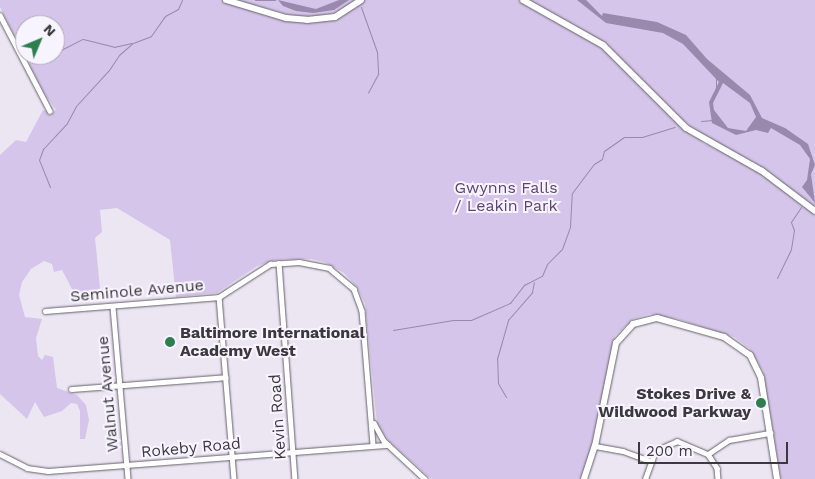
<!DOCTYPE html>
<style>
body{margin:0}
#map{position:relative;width:815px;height:479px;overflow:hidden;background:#ece6f3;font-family:"Work Sans",sans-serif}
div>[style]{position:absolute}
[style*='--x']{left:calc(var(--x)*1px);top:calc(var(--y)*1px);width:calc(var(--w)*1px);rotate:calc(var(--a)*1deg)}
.green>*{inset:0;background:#d5c5ea}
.water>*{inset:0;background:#9889ad}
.stream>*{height:1px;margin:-0.5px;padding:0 0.5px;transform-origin:0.5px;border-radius:0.5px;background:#9889ad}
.roads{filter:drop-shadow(0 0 1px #65606b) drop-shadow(0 0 1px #65606b)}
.street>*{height:4.5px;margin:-2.25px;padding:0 2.25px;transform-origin:2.25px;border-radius:2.25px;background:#fff}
.secondary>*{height:6px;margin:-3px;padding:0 3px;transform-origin:3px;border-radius:3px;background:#fff}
.dots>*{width:14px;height:14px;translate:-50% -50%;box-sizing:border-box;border:2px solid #f8f4ff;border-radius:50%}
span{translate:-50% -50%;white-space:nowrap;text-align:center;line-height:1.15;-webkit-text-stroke:4px #f8f4ff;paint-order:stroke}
.park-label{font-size:16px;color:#5c4577}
.street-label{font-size:16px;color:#3b393e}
.poi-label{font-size:16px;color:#3b393e;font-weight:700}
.left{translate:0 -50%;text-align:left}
.right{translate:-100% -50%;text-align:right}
.north{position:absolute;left:15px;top:15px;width:50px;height:50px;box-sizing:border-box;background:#f8f4ff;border:1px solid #aca9b2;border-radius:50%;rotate:45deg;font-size:14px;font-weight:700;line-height:20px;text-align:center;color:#3b393e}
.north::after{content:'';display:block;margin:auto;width:18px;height:22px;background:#2e7e4f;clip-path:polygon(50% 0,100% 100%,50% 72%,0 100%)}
.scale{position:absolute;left:638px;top:442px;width:150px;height:22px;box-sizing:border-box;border:2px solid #3b393e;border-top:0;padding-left:6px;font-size:15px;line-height:18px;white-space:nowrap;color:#3b393e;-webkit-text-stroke:4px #f8f4ff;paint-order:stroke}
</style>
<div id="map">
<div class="green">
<i style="clip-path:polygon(evenodd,0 0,222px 0,252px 11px,308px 22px,340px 18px,364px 0,519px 0,582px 34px,600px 45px,679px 123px,704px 143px,755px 169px,815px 213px,815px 479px,781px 479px,763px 371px,750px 349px,734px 337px,678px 319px,650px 314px,633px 319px,615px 336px,590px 453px,580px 479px,431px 479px,388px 440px,377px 424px,365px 304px,357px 287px,344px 273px,324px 262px,311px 259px,275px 260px,257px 266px,217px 293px,176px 297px,170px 240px,117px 208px,100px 210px,102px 232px,95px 238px,100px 288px,84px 297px,72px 289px,62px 270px,54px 272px,52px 264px,44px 261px,31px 269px,22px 282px,19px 295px,25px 317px,42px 319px,36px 338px,38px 356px,42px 360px,45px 355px,53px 357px,57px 388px,77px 395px,86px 405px,89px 420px,85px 439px,80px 439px,80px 411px,77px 404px,71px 403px,62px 411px,44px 417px,35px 402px,27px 419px,0 394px,0 155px,16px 140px,26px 142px,43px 110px,51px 113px,56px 110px,44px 93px,0 7px,0 0,25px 25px,55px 25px,55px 55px,25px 55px,25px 25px)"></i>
<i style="clip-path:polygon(236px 0,356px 0,341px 11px,316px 17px,294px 16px)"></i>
<i style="clip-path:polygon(528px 0,815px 0,815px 207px,755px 163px,704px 137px,679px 117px,604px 42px)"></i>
</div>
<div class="water">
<i style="clip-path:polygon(278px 0,316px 9px,339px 0,349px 0,334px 10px,313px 13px,296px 11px,283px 6px)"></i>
<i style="clip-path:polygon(evenodd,577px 0,586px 0,602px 16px,603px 13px,657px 22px,686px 35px,707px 59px,750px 95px,762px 118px,785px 128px,808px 144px,815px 165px,811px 174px,815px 203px,802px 187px,807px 180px,810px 159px,800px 145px,771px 128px,768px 133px,756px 130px,736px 135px,712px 123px,709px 102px,719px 82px,683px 44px,663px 33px,606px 23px,577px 0,723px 83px,750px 103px,756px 117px,746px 131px,728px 128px,714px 110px,713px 103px,723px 83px)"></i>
</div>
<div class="stream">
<i style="--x:255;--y:0;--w:20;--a:0"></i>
<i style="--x:361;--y:7;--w:48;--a:70.4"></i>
<i style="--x:377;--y:52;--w:22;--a:87"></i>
<i style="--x:378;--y:74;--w:21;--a:118"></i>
<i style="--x:55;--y:53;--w:31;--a:-27"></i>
<i style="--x:83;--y:39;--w:32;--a:14"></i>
<i style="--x:114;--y:47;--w:18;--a:-13"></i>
<i style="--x:41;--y:55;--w:11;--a:0"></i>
<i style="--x:716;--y:89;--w:11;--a:-90"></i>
<i style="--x:701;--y:121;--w:12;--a:-5"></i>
<i style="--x:50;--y:187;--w:29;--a:-112"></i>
<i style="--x:39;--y:160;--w:12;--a:-70"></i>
<i style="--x:43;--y:149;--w:35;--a:-47"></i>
<i style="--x:67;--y:123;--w:19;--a:-62"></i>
<i style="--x:76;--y:106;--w:49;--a:-47.5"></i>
<i style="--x:109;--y:70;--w:18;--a:-56"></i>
<i style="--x:119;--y:55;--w:18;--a:-41"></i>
<i style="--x:133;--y:43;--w:19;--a:-21"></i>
<i style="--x:151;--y:36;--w:24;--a:-55"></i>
<i style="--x:165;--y:16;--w:15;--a:-28"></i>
<i style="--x:178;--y:9;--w:10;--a:-66"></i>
<i style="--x:777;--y:278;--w:32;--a:-64"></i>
<i style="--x:791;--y:249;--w:19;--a:-81"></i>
<i style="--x:794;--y:230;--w:9;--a:-111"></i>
<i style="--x:791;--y:222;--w:18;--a:-56"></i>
<i style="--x:393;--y:330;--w:61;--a:-9.5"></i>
<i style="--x:453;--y:320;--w:18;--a:0"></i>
<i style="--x:471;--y:320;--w:43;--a:-23.6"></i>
<i style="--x:510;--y:303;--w:23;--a:-52"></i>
<i style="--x:524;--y:285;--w:20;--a:-27"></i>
<i style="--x:542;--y:276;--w:13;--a:-67"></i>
<i style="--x:547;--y:264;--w:21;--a:-45"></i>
<i style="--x:562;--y:249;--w:23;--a:-70"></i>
<i style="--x:570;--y:227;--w:34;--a:-87"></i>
<i style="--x:572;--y:193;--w:36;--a:-53"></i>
<i style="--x:594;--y:164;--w:9;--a:-32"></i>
<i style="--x:602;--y:159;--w:8;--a:-76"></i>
<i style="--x:604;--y:151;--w:24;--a:-35"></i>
<i style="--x:624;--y:137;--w:18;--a:0"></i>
<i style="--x:642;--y:137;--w:34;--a:-17"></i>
<i style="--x:506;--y:397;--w:16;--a:-120"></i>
<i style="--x:498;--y:383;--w:24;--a:-92"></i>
<i style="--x:497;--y:359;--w:41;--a:-74.2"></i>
<i style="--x:508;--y:320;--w:37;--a:-49"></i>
<i style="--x:532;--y:292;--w:10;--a:-79"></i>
</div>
<div class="roads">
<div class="street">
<i style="--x:0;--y:15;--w:108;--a:62.5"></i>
<i style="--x:279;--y:263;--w:217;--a:85.8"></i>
<i style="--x:219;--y:297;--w:183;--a:85.3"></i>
<i style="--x:113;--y:307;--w:173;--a:85"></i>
<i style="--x:45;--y:311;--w:175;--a:-4.6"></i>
<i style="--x:219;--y:297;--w:61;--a:-32.9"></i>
<i style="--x:270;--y:264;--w:29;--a:-4"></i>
<i style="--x:299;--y:262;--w:31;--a:11"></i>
<i style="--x:329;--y:268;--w:33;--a:40"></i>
<i style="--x:354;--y:289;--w:23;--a:70"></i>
<i style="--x:362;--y:311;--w:134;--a:85.3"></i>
<i style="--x:71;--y:389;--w:155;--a:-4.4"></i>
<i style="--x:374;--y:423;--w:21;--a:61"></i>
<i style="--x:384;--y:441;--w:56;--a:42.8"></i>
<i style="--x:595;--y:446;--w:28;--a:10"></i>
<i style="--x:623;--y:451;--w:29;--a:20"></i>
<i style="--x:0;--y:454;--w:30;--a:27"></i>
<i style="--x:27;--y:468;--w:21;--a:8"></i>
<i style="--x:48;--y:471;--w:341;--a:-4.4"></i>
<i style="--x:708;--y:454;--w:25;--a:-34"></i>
<i style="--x:729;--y:440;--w:42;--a:-9.7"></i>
<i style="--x:645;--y:479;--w:30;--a:-70"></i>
<i style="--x:655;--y:451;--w:24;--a:-24"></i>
<i style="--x:677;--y:441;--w:34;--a:23"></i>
<i style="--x:708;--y:454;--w:17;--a:57"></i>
<i style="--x:717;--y:468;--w:11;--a:85"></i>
</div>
<div class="secondary">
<i style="--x:226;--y:0;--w:63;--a:16.7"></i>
<i style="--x:286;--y:18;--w:21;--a:5"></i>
<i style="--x:307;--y:20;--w:28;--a:-6"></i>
<i style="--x:335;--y:17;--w:31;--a:-33"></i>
<i style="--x:523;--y:0;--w:92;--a:29.4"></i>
<i style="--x:603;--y:45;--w:117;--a:45"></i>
<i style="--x:686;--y:128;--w:87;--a:29.5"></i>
<i style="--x:762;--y:171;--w:66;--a:37"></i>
<i style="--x:584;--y:479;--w:35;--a:-72"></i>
<i style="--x:595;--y:446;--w:105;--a:-78.5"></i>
<i style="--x:616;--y:343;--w:25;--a:-48"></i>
<i style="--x:633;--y:324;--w:25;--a:-14"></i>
<i style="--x:657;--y:318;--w:70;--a:15.8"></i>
<i style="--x:724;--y:337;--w:32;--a:35"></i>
<i style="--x:750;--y:355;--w:25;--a:64"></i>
<i style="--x:761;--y:378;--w:102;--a:81"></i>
</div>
</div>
<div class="dots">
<i style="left:170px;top:342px;background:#2e7e4f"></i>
<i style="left:761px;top:403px;background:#2e7e4f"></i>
</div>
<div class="park-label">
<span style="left:506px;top:197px">Gwynns Falls<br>/ Leakin Park</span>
</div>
<div class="street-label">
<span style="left:137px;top:291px;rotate:-5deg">Seminole Avenue</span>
<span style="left:108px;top:394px;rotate:-95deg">Walnut Avenue</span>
<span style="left:278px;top:417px;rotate:-94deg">Kevin Road</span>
<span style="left:191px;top:448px;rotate:-5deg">Rokeby Road</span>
</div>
<div class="poi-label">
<span class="left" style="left:180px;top:342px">Baltimore International<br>Academy West</span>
<span class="right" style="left:751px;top:403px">Stokes Drive &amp;<br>Wildwood Parkway</span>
</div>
<div class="north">N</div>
<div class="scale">200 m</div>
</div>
